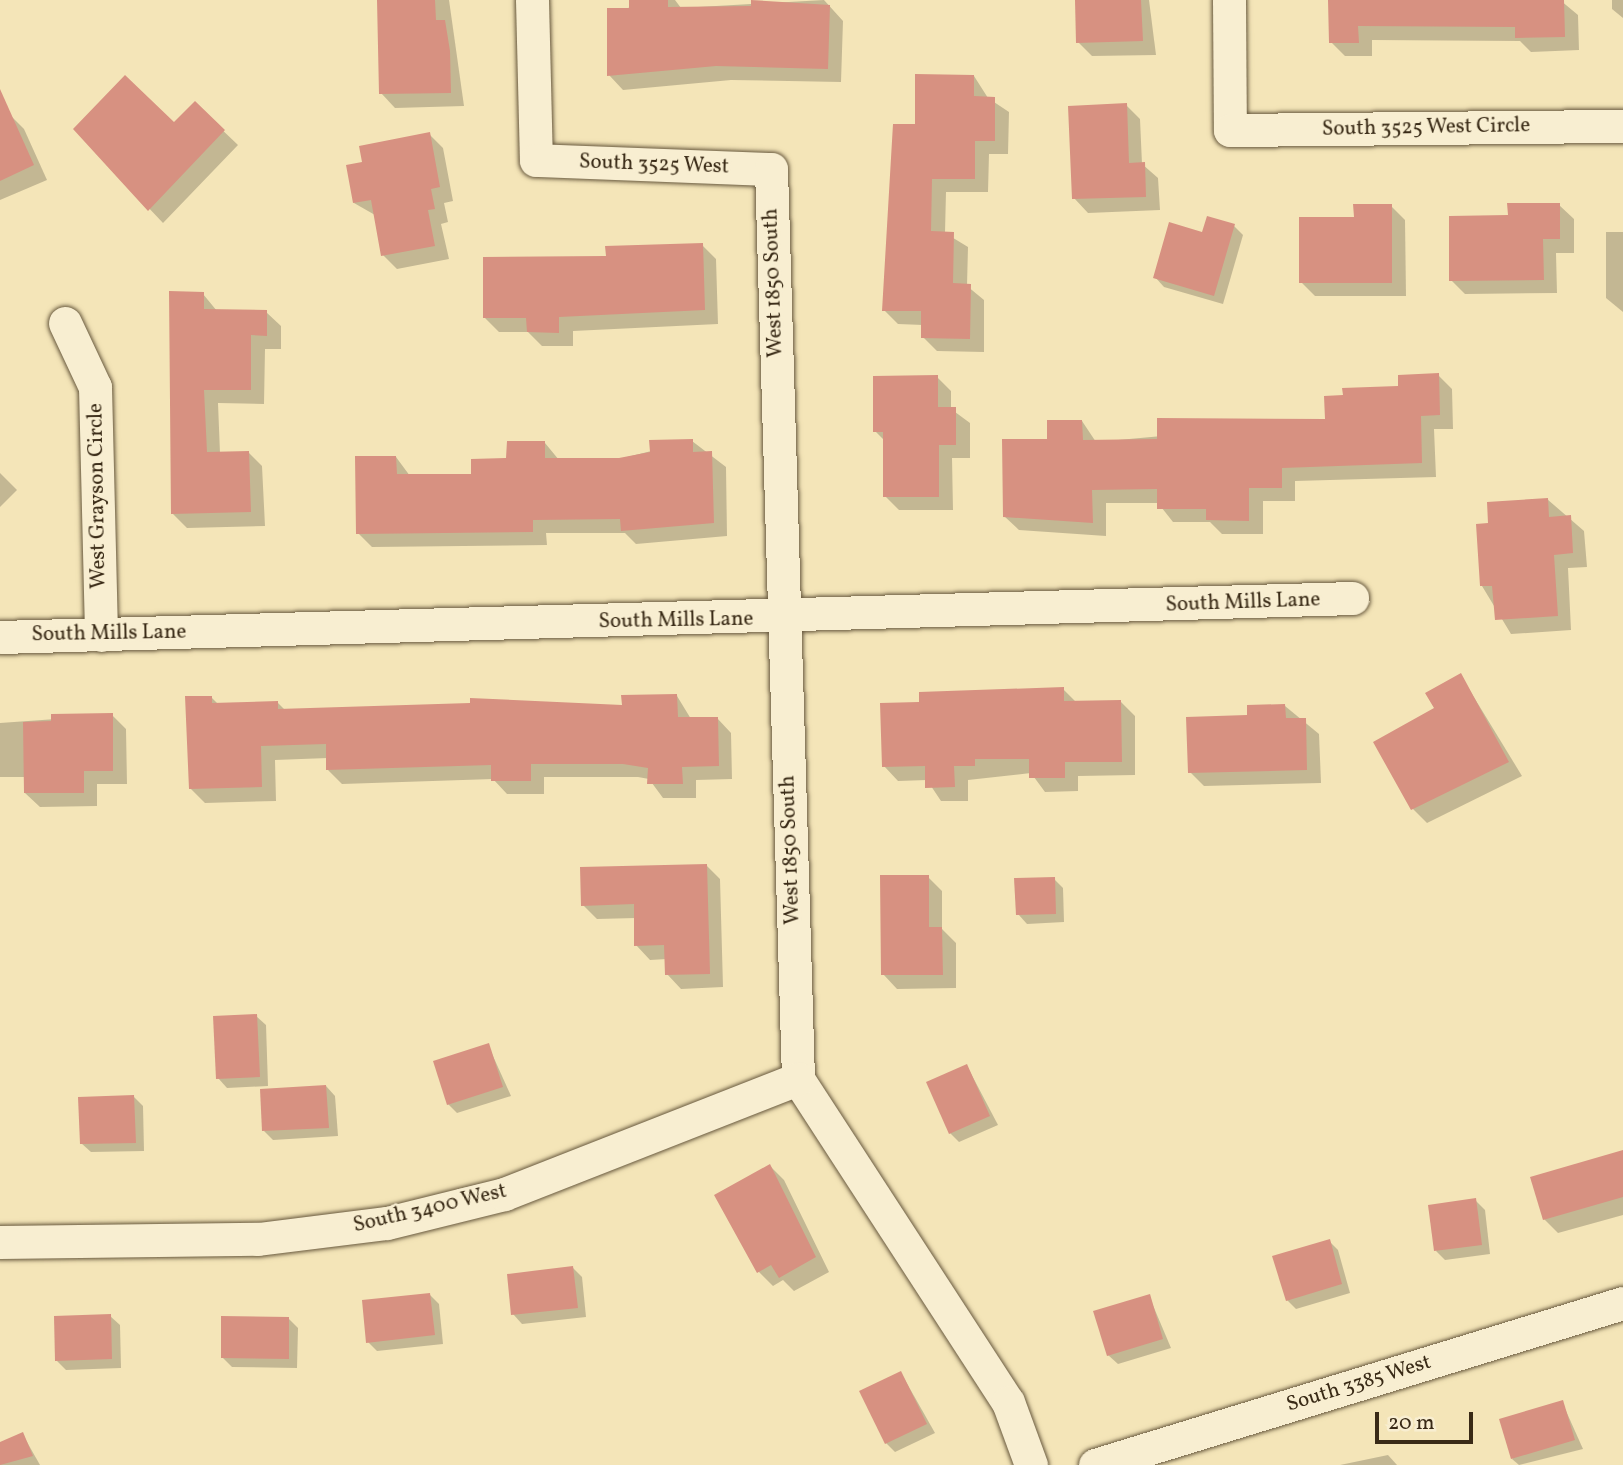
<!DOCTYPE html>
<style>
body{margin:0}
#map{position:relative;width:1623px;height:1465px;overflow:hidden;background:#f4e5b8;font-family:Vollkorn,serif}
div>[style]{position:absolute}
[style*='--x']{left:calc(var(--x)*1px);top:calc(var(--y)*1px);width:calc(var(--w)*1px);rotate:calc(var(--a)*1deg)}
.shadow>*{inset:0;background:#0003}
.building>*{inset:0;background:#d79181}
.roads{filter:drop-shadow(0 0 2px #68593e) drop-shadow(0 0 2px #68593e)}
.minor>*{height:33px;margin:-16.5px;padding:0 16.5px;transform-origin:16.5px;border-radius:16.5px;background:#f8eed1}
span{translate:-50% -50%;white-space:nowrap;text-align:center;line-height:1.15;-webkit-text-stroke:5px #f8eed1;paint-order:stroke}
.street-label{font-size:21px;color:#392a16}
.scale{position:absolute;left:1375px;top:1412px;width:98px;height:32px;box-sizing:border-box;border:4px solid #392a16;border-top:0;padding-left:9px;font-size:21px;line-height:24px;white-space:nowrap;color:#392a16;-webkit-text-stroke:5px #f8eed1;paint-order:stroke}
</style>
<div id="map">
<div class="shadow">
<i style="clip-path:polygon(379px 0,449px 0,464px 106px,395px 108px,381px 93px)"></i>
<i style="clip-path:polygon(631px 0,675px 0,681px 8px,824px 0,843px 21px,841px 82px,731px 80px,623px 90px,609px 75px)"></i>
<i style="clip-path:polygon(1076px 0,1149px 0,1156px 55px,1092px 56px,1078px 42px)"></i>
<i style="clip-path:polygon(1330px 0,1560px 0,1578px 15px,1579px 50px,1531px 52px,1520px 41px,1372px 40px,1372px 56px,1345px 56px,1331px 42px)"></i>
<i style="clip-path:polygon(1612px 0,1623px 0,1623px 18px,1612px 9px)"></i>
<i style="clip-path:polygon(974px 76px,988px 98px,1009px 112px,1008px 154px,989px 154px,988px 192px,946px 192px,945px 233px,968px 247px,967px 286px,984px 300px,984px 352px,937px 351px,923px 337px,923px 325px,898px 324px,884px 310px,917px 126px)"></i>
<i style="clip-path:polygon(195px 104px,238px 145px,163px 223px,75px 130px,174px 125px)"></i>
<i style="clip-path:polygon(1126px 105px,1140px 119px,1142px 164px,1158px 178px,1160px 210px,1088px 213px,1074px 198px)"></i>
<i style="clip-path:polygon(10px 115px,24px 129px,47px 180px,0 200px,0 119px)"></i>
<i style="clip-path:polygon(429px 134px,443px 148px,453px 201px,444px 203px,448px 222px,441px 224px,449px 259px,397px 269px,383px 255px,375px 215px,354px 203px,364px 164px)"></i>
<i style="clip-path:polygon(1559px 205px,1574px 219px,1574px 253px,1556px 253px,1557px 293px,1465px 294px,1451px 280px,1509px 217px)"></i>
<i style="clip-path:polygon(1391px 206px,1405px 220px,1406px 296px,1315px 296px,1301px 282px,1355px 219px)"></i>
<i style="clip-path:polygon(1234px 226px,1243px 235px,1223px 304px,1164px 287px,1155px 277px)"></i>
<i style="clip-path:polygon(1606px 232px,1623px 232px,1623px 312px,1606px 298px)"></i>
<i style="clip-path:polygon(702px 245px,716px 259px,718px 324px,573px 331px,573px 346px,542px 346px,528px 332px,499px 332px,485px 318px,608px 258px)"></i>
<i style="clip-path:polygon(203px 294px,217px 311px,266px 312px,281px 326px,281px 349px,265px 349px,264px 404px,218px 403px,220px 453px,248px 452px,262px 466px,265px 526px,187px 528px,173px 514px)"></i>
<i style="clip-path:polygon(1438px 375px,1452px 389px,1453px 429px,1434px 429px,1436px 477px,1295px 481px,1295px 501px,1263px 501px,1263px 534px,1222px 534px,1210px 522px,1173px 522px,1158px 503px,1106px 503px,1106px 536px,1019px 530px,1004px 516px,1049px 440px,1082px 421px,1096px 442px,1326px 421px)"></i>
<i style="clip-path:polygon(937px 377px,951px 391px,951px 409px,970px 423px,970px 458px,952px 458px,953px 510px,899px 510px,885px 496px,885px 441px,875px 431px)"></i>
<i style="clip-path:polygon(692px 441px,726px 467px,727px 536px,636px 544px,625px 533px,546px 533px,547px 545px,372px 547px,358px 533px,396px 457px,410px 476px,473px 475px,545px 443px,559px 460px,619px 459px)"></i>
<i style="clip-path:polygon(0 473px,17px 490px,0 507px)"></i>
<i style="clip-path:polygon(1547px 499px,1584px 531px,1587px 567px,1568px 568px,1571px 630px,1511px 634px,1482px 586px,1490px 524px)"></i>
<i style="clip-path:polygon(1461px 676px,1522px 776px,1427px 823px,1413px 809px,1436px 709px)"></i>
<i style="clip-path:polygon(1063px 689px,1076px 702px,1121px 702px,1135px 716px,1135px 775px,1078px 776px,1078px 791px,1045px 792px,1031px 773px,968px 780px,968px 801px,941px 801px,927px 780px,898px 781px,884px 766px,921px 704px)"></i>
<i style="clip-path:polygon(677px 696px,691px 719px,717px 718px,731px 733px,732px 779px,696px 780px,696px 798px,663px 798px,649px 779px,638px 777px,544px 777px,544px 794px,507px 794px,493px 779px,342px 784px,328px 770px,328px 758px,275px 760px,276px 801px,205px 803px,190px 788px,211px 697px,219px 705px,277px 702px,285px 710px,623px 707px)"></i>
<i style="clip-path:polygon(1285px 706px,1319px 734px,1321px 783px,1204px 786px,1190px 772px,1249px 717px)"></i>
<i style="clip-path:polygon(112px 715px,126px 729px,127px 784px,97px 784px,97px 806px,40px 807px,25px 793px,25px 777px,0 777px,0 723px)"></i>
<i style="clip-path:polygon(706px 865px,720px 879px,723px 987px,681px 989px,667px 974px,667px 959px,650px 960px,636px 945px,636px 918px,597px 919px,583px 905px)"></i>
<i style="clip-path:polygon(928px 877px,942px 891px,942px 929px,956px 943px,956px 988px,897px 989px,883px 974px)"></i>
<i style="clip-path:polygon(1054px 879px,1063px 888px,1064px 922px,1027px 924px,1018px 914px)"></i>
<i style="clip-path:polygon(256px 1016px,266px 1025px,268px 1086px,227px 1088px,218px 1078px)"></i>
<i style="clip-path:polygon(488px 1045px,511px 1096px,457px 1113px,448px 1104px)"></i>
<i style="clip-path:polygon(967px 1066px,998px 1125px,959px 1142px,950px 1133px)"></i>
<i style="clip-path:polygon(326px 1086px,335px 1096px,338px 1136px,273px 1140px,264px 1131px)"></i>
<i style="clip-path:polygon(134px 1097px,143px 1106px,144px 1151px,91px 1152px,81px 1143px)"></i>
<i style="clip-path:polygon(1623px 1152px,1623px 1215px,1558px 1233px,1544px 1219px)"></i>
<i style="clip-path:polygon(770px 1166px,784px 1180px,829px 1272px,794px 1291px,783px 1280px,773px 1286px,759px 1272px)"></i>
<i style="clip-path:polygon(1475px 1200px,1485px 1210px,1490px 1254px,1445px 1260px,1436px 1251px)"></i>
<i style="clip-path:polygon(1329px 1241px,1338px 1250px,1350px 1293px,1296px 1309px,1287px 1300px)"></i>
<i style="clip-path:polygon(573px 1268px,582px 1277px,586px 1317px,522px 1324px,513px 1314px)"></i>
<i style="clip-path:polygon(430px 1295px,439px 1304px,443px 1344px,377px 1351px,368px 1342px)"></i>
<i style="clip-path:polygon(1149px 1296px,1171px 1348px,1118px 1364px,1108px 1355px)"></i>
<i style="clip-path:polygon(110px 1316px,120px 1325px,121px 1368px,66px 1370px,57px 1361px)"></i>
<i style="clip-path:polygon(288px 1318px,298px 1328px,297px 1368px,232px 1367px,223px 1358px)"></i>
<i style="clip-path:polygon(901px 1373px,935px 1433px,895px 1452px,886px 1443px)"></i>
<i style="clip-path:polygon(1562px 1402px,1583px 1449px,1519px 1465px,1512px 1459px)"></i>
<i style="clip-path:polygon(23px 1435px,40px 1465px,0 1465px,0 1444px)"></i>
<i style="clip-path:polygon(1388px 1455px,1397px 1465px,1340px 1465px)"></i>
</div>
<div class="building">
<i style="clip-path:polygon(377px 0,435px 0,436px 20px,445px 20px,450px 51px,451px 93px,379px 94px)"></i>
<i style="clip-path:polygon(629px 0,668px 0,668px 7px,751px 6px,751px 0,830px 5px,828px 69px,716px 66px,607px 76px,607px 8px,629px 8px)"></i>
<i style="clip-path:polygon(1075px 0,1141px 0,1143px 41px,1076px 43px)"></i>
<i style="clip-path:polygon(1328px 0,1564px 0,1565px 37px,1515px 38px,1515px 27px,1358px 26px,1359px 43px,1329px 43px)"></i>
<i style="clip-path:polygon(915px 74px,974px 75px,974px 96px,995px 97px,995px 141px,975px 141px,975px 179px,932px 179px,931px 231px,954px 232px,953px 283px,971px 284px,970px 339px,921px 338px,921px 311px,882px 311px,893px 124px,915px 124px)"></i>
<i style="clip-path:polygon(125px 75px,174px 122px,195px 101px,225px 130px,148px 211px,73px 129px)"></i>
<i style="clip-path:polygon(0 89px,34px 165px,0 181px)"></i>
<i style="clip-path:polygon(1127px 103px,1129px 163px,1145px 162px,1146px 197px,1072px 199px,1068px 106px)"></i>
<i style="clip-path:polygon(430px 132px,440px 187px,431px 189px,435px 209px,428px 210px,435px 246px,381px 256px,371px 200px,353px 203px,346px 165px,362px 162px,359px 146px)"></i>
<i style="clip-path:polygon(1507px 203px,1560px 203px,1560px 239px,1543px 239px,1544px 280px,1449px 281px,1449px 216px,1508px 215px)"></i>
<i style="clip-path:polygon(1353px 204px,1392px 204px,1392px 283px,1299px 283px,1299px 217px,1354px 217px)"></i>
<i style="clip-path:polygon(1207px 216px,1235px 224px,1214px 296px,1153px 278px,1169px 222px,1202px 232px)"></i>
<i style="clip-path:polygon(703px 243px,705px 310px,559px 317px,559px 333px,527px 332px,526px 318px,483px 318px,483px 257px,606px 256px,605px 246px)"></i>
<i style="clip-path:polygon(169px 291px,204px 292px,204px 309px,267px 310px,267px 336px,251px 335px,251px 390px,204px 390px,207px 452px,249px 451px,251px 512px,171px 514px)"></i>
<i style="clip-path:polygon(1439px 373px,1440px 415px,1421px 416px,1422px 463px,1282px 468px,1282px 488px,1249px 488px,1249px 521px,1206px 520px,1206px 509px,1157px 509px,1157px 489px,1092px 490px,1093px 523px,1003px 517px,1002px 439px,1047px 439px,1047px 420px,1082px 420px,1083px 440px,1157px 439px,1157px 418px,1325px 419px,1324px 396px,1343px 395px,1342px 388px,1398px 386px,1398px 375px)"></i>
<i style="clip-path:polygon(938px 375px,938px 407px,956px 407px,956px 445px,939px 445px,939px 497px,883px 497px,883px 432px,873px 432px,873px 376px)"></i>
<i style="clip-path:polygon(693px 439px,693px 452px,712px 451px,714px 523px,621px 531px,620px 519px,533px 520px,533px 532px,356px 534px,355px 456px,396px 456px,397px 474px,471px 474px,471px 459px,506px 458px,507px 441px,545px 441px,545px 458px,619px 458px,650px 452px,649px 440px)"></i>
<i style="clip-path:polygon(1548px 498px,1549px 517px,1571px 515px,1573px 553px,1554px 555px,1558px 616px,1495px 620px,1492px 586px,1480px 586px,1476px 524px,1488px 523px,1487px 502px)"></i>
<i style="clip-path:polygon(1461px 673px,1509px 762px,1411px 810px,1373px 742px,1434px 708px,1425px 693px)"></i>
<i style="clip-path:polygon(1064px 687px,1064px 701px,1121px 700px,1122px 762px,1065px 762px,1065px 778px,1029px 778px,1029px 759px,975px 759px,975px 766px,954px 766px,955px 787px,925px 788px,925px 766px,882px 767px,880px 703px,919px 702px,919px 692px)"></i>
<i style="clip-path:polygon(677px 694px,678px 717px,718px 717px,719px 766px,682px 767px,683px 784px,647px 784px,648px 768px,623px 764px,531px 764px,531px 781px,491px 781px,491px 765px,326px 770px,326px 744px,261px 746px,262px 787px,189px 789px,185px 696px,212px 696px,212px 703px,278px 701px,278px 709px,470px 703px,470px 698px,622px 705px,621px 695px)"></i>
<i style="clip-path:polygon(1285px 704px,1286px 718px,1306px 718px,1307px 770px,1188px 773px,1186px 717px,1247px 715px,1247px 705px)"></i>
<i style="clip-path:polygon(113px 713px,113px 771px,84px 771px,84px 793px,24px 793px,23px 722px,51px 721px,51px 714px)"></i>
<i style="clip-path:polygon(707px 864px,710px 974px,665px 975px,664px 945px,634px 946px,634px 904px,581px 906px,580px 867px)"></i>
<i style="clip-path:polygon(880px 875px,929px 875px,929px 927px,942px 927px,943px 975px,881px 975px)"></i>
<i style="clip-path:polygon(1055px 877px,1056px 914px,1016px 915px,1014px 878px)"></i>
<i style="clip-path:polygon(257px 1014px,260px 1077px,216px 1079px,213px 1016px)"></i>
<i style="clip-path:polygon(489px 1043px,503px 1087px,447px 1105px,433px 1061px)"></i>
<i style="clip-path:polygon(967px 1064px,990px 1116px,949px 1134px,926px 1082px)"></i>
<i style="clip-path:polygon(326px 1085px,329px 1128px,262px 1131px,260px 1089px)"></i>
<i style="clip-path:polygon(134px 1095px,136px 1143px,80px 1144px,78px 1097px)"></i>
<i style="clip-path:polygon(1623px 1150px,1623px 1197px,1543px 1220px,1530px 1177px)"></i>
<i style="clip-path:polygon(770px 1164px,816px 1257px,779px 1278px,771px 1265px,757px 1273px,714px 1195px)"></i>
<i style="clip-path:polygon(1476px 1198px,1482px 1245px,1434px 1251px,1428px 1205px)"></i>
<i style="clip-path:polygon(1330px 1239px,1342px 1284px,1286px 1301px,1272px 1256px)"></i>
<i style="clip-path:polygon(573px 1266px,578px 1308px,511px 1315px,507px 1274px)"></i>
<i style="clip-path:polygon(430px 1293px,435px 1335px,366px 1343px,362px 1300px)"></i>
<i style="clip-path:polygon(1150px 1294px,1163px 1339px,1107px 1356px,1093px 1311px)"></i>
<i style="clip-path:polygon(111px 1314px,112px 1359px,55px 1361px,54px 1316px)"></i>
<i style="clip-path:polygon(221px 1316px,289px 1317px,289px 1359px,221px 1358px)"></i>
<i style="clip-path:polygon(901px 1371px,927px 1424px,885px 1444px,859px 1391px)"></i>
<i style="clip-path:polygon(1563px 1400px,1575px 1440px,1511px 1459px,1499px 1419px)"></i>
<i style="clip-path:polygon(23px 1432px,33px 1456px,0 1465px,0 1442px)"></i>
</div>
<div class="roads">
<div class="minor">
<i style="--x:532;--y:0;--w:160;--a:88.6"></i>
<i style="--x:536;--y:160;--w:235;--a:2.2"></i>
<i style="--x:771;--y:169;--w:910;--a:88.3"></i>
<i style="--x:798;--y:1079;--w:385;--a:57"></i>
<i style="--x:1008;--y:1402;--w:67;--a:69.9"></i>
<i style="--x:1229;--y:0;--w:130;--a:89.6"></i>
<i style="--x:1230;--y:130;--w:393;--a:-0.6"></i>
<i style="--x:65;--y:323;--w:71;--a:64.9"></i>
<i style="--x:95;--y:387;--w:248;--a:88.6"></i>
<i style="--x:0;--y:637;--w:1353;--a:-1.65"></i>
<i style="--x:0;--y:1242;--w:258;--a:-0.7"></i>
<i style="--x:258;--y:1239;--w:130;--a:-7.1"></i>
<i style="--x:387;--y:1223;--w:121;--a:-13.9"></i>
<i style="--x:504;--y:1194;--w:316;--a:-21.4"></i>
<i style="--x:1095;--y:1465;--w:552;--a:-17.06"></i>
</div>
</div>
<div class="street-label">
<span style="left:1426px;top:128px;rotate:-1deg">South 3525 West Circle</span>
<span style="left:654px;top:165px;rotate:2deg">South 3525 West</span>
<span style="left:774px;top:283px;rotate:-92deg">West 1850 South</span>
<span style="left:98px;top:496px;rotate:-91deg">West Grayson Circle</span>
<span style="left:1243px;top:603px;rotate:-2deg">South Mills Lane</span>
<span style="left:676px;top:621px;rotate:-1deg">South Mills Lane</span>
<span style="left:109px;top:634px;rotate:-1deg">South Mills Lane</span>
<span style="left:791px;top:850px;rotate:-92deg">West 1850 South</span>
<span style="left:430px;top:1209px;rotate:-13deg">South 3400 West</span>
<span style="left:1359px;top:1384px;rotate:-17deg">South 3385 West</span>
</div>
<div class="scale">20 m</div>
</div>
